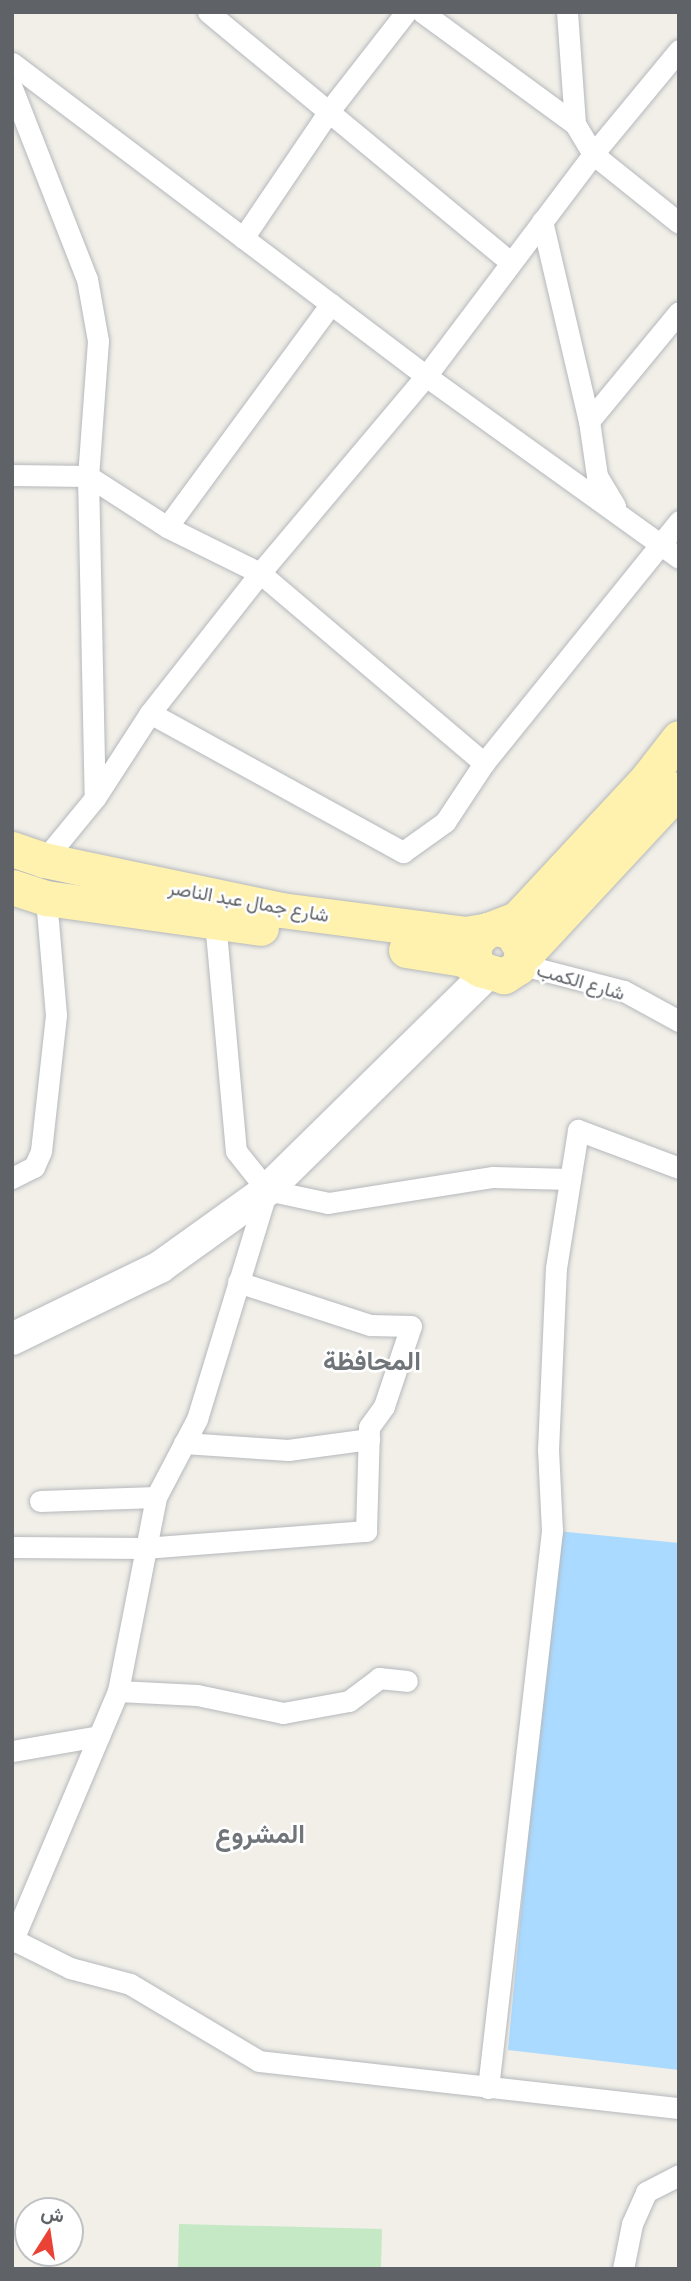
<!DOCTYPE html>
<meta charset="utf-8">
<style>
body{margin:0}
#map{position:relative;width:691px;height:2281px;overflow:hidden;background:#f1efe8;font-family:"Titillium Web",Vazirmatn,sans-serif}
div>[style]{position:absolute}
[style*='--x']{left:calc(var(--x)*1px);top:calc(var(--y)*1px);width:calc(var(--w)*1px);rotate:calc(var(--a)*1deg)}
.green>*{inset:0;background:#c5e8c5}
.water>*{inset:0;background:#aadaff}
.roads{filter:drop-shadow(0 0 2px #b5b8bc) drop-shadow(0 0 2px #b5b8bc)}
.street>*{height:21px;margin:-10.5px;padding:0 10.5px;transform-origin:10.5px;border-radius:10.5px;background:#fff}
.secondary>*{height:32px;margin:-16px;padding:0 16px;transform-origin:16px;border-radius:16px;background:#fff}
.primary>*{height:35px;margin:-17.5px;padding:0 17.5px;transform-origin:17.5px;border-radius:17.5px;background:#fff2af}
span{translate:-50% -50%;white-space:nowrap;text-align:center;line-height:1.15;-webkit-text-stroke:5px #fff;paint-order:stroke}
.street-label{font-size:19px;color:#5f6368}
.district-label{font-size:26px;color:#70757a;font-weight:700}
.frame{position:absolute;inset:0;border:14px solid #5f6368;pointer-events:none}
.north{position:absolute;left:14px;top:2197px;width:70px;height:70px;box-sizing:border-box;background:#fff;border:2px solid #bfc1c3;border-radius:50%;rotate:12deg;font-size:19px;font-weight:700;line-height:28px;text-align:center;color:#5f6368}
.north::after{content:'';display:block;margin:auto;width:24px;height:32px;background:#ea4335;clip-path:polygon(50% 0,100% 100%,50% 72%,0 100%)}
</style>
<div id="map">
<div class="green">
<i style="clip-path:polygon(179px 2224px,382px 2229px,381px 2269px,178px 2269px)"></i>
</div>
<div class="water">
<i style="clip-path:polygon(557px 1531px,679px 1543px,679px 2070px,508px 2050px)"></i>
</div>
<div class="roads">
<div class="street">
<i style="--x:208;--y:12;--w:393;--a:39.6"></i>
<i style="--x:422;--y:12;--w:190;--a:36.2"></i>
<i style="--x:575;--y:124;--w:35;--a:59"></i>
<i style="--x:593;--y:154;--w:110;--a:38.7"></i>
<i style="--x:567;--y:12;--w:112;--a:85.9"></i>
<i style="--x:12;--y:63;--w:519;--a:37.09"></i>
<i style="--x:426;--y:376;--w:312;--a:35.7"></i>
<i style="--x:12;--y:88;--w:205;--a:68.6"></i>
<i style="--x:87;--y:279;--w:63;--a:79.9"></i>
<i style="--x:98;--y:341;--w:135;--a:94.2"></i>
<i style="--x:88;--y:476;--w:322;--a:88.8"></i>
<i style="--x:542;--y:221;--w:205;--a:76.8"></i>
<i style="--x:589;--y:421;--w:56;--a:81.7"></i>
<i style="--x:597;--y:476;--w:35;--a:59"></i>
<i style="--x:243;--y:238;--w:153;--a:-55.9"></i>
<i style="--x:329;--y:111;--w:125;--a:-52.1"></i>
<i style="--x:589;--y:421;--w:141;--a:-50.5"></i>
<i style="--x:12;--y:475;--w:76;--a:0.8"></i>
<i style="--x:88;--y:476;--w:94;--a:32.8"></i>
<i style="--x:167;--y:527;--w:104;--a:26.3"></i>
<i style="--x:260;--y:573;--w:294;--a:40.3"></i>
<i style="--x:167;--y:527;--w:277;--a:-53.7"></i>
<i style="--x:150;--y:713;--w:289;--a:28.8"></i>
<i style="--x:403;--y:852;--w:52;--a:-35.5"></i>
<i style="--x:445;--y:822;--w:71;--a:-56.5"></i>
<i style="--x:484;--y:763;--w:311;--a:-51.1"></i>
<i style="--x:44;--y:860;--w:80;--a:-50.6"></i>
<i style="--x:95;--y:798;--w:101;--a:-57.1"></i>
<i style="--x:150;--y:713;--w:178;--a:-51.8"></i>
<i style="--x:260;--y:573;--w:258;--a:-49.9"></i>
<i style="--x:426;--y:376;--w:278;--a:-53"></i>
<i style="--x:593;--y:154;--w:135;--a:-50.4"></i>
<i style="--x:215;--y:921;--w:231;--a:84.8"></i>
<i style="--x:236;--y:1151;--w:50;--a:51.5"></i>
<i style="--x:267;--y:1190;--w:62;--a:12"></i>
<i style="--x:328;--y:1203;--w:167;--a:-9"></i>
<i style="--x:493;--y:1177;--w:77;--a:1.5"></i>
<i style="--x:519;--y:964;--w:108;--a:14.4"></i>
<i style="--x:624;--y:991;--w:63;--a:28.6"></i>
<i style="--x:12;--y:1178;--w:25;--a:-27"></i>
<i style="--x:34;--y:1167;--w:17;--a:-66"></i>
<i style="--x:41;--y:1151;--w:137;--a:-83.7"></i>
<i style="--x:56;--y:1015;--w:117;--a:-94.9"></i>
<i style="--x:184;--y:1443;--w:104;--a:3.9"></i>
<i style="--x:288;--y:1450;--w:82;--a:-7.7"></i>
<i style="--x:40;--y:1501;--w:116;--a:-2"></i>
<i style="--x:12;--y:1547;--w:132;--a:0.4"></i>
<i style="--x:144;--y:1548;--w:223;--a:-4.4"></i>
<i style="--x:366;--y:1531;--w:104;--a:-88.3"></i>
<i style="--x:369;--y:1427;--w:26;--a:-54"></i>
<i style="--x:384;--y:1406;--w:84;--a:-71.4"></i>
<i style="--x:411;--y:1326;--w:41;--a:-178.6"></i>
<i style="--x:370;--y:1325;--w:139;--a:-162"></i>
<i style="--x:118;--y:1691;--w:79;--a:2.9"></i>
<i style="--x:197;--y:1695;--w:88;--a:11.8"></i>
<i style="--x:283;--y:1713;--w:67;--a:-10.3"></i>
<i style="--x:349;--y:1701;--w:38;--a:-37"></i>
<i style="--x:379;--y:1678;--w:28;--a:6"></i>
<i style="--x:12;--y:1751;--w:88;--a:-9.8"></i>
<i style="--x:14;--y:1940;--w:63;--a:26.6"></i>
<i style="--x:70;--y:1968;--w:62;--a:14.9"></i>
<i style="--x:130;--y:1984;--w:150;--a:30.8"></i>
<i style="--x:259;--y:2061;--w:423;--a:6.4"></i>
<i style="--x:12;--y:1942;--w:272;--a:-67.1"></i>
<i style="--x:118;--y:1691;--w:198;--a:-78.9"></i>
<i style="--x:156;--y:1497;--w:88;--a:-62.3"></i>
<i style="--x:197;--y:1419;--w:239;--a:-73"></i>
<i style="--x:488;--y:2088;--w:561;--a:-83.45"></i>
<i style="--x:552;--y:1531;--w:81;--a:-92.8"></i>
<i style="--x:548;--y:1450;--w:182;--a:-87.5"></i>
<i style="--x:556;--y:1268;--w:140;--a:-80.9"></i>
<i style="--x:578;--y:1130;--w:108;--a:20.6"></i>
<i style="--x:623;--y:2269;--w:46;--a:-78.7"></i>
<i style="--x:632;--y:2224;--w:35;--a:-66"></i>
<i style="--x:646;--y:2192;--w:37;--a:-27"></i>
</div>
<div class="secondary">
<i style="--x:12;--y:1339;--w:165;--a:-25.9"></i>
<i style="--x:160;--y:1267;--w:132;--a:-35.7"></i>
<i style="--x:267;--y:1190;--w:308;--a:-44.5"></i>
</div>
<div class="primary">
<i style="--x:12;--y:849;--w:34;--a:19"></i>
<i style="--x:44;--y:860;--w:242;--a:11.9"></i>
<i style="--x:281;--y:910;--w:187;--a:7.4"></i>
<i style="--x:466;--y:934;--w:22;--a:-10"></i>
<i style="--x:12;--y:887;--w:36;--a:18"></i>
<i style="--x:46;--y:898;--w:217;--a:7.9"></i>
<i style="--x:495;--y:928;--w:16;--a:11"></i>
<i style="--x:511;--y:931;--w:23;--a:59"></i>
<i style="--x:523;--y:951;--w:17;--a:107"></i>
<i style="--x:518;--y:967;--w:17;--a:147"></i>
<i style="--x:504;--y:976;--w:25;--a:-164"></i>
<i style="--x:480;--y:969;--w:16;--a:-117"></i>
<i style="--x:473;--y:955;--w:15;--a:-79"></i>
<i style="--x:476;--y:940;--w:16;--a:-40"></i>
<i style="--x:488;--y:930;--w:31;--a:-21"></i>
<i style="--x:517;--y:919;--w:191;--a:-47.1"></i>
<i style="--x:647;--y:779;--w:52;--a:-52"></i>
<i style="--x:406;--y:950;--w:58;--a:9"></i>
<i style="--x:463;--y:959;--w:20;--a:30"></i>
<i style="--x:521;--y:959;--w:232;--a:-47.1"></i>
</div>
</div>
<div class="street-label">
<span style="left:249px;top:901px;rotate:10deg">شارع جمال عبد الناصر</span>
<span style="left:581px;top:981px;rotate:16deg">شارع الكمب</span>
</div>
<div class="district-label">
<span style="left:372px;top:1361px">المحافظة</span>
<span style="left:260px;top:1834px">المشروع</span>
</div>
<div class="frame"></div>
<div class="north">ش</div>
</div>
